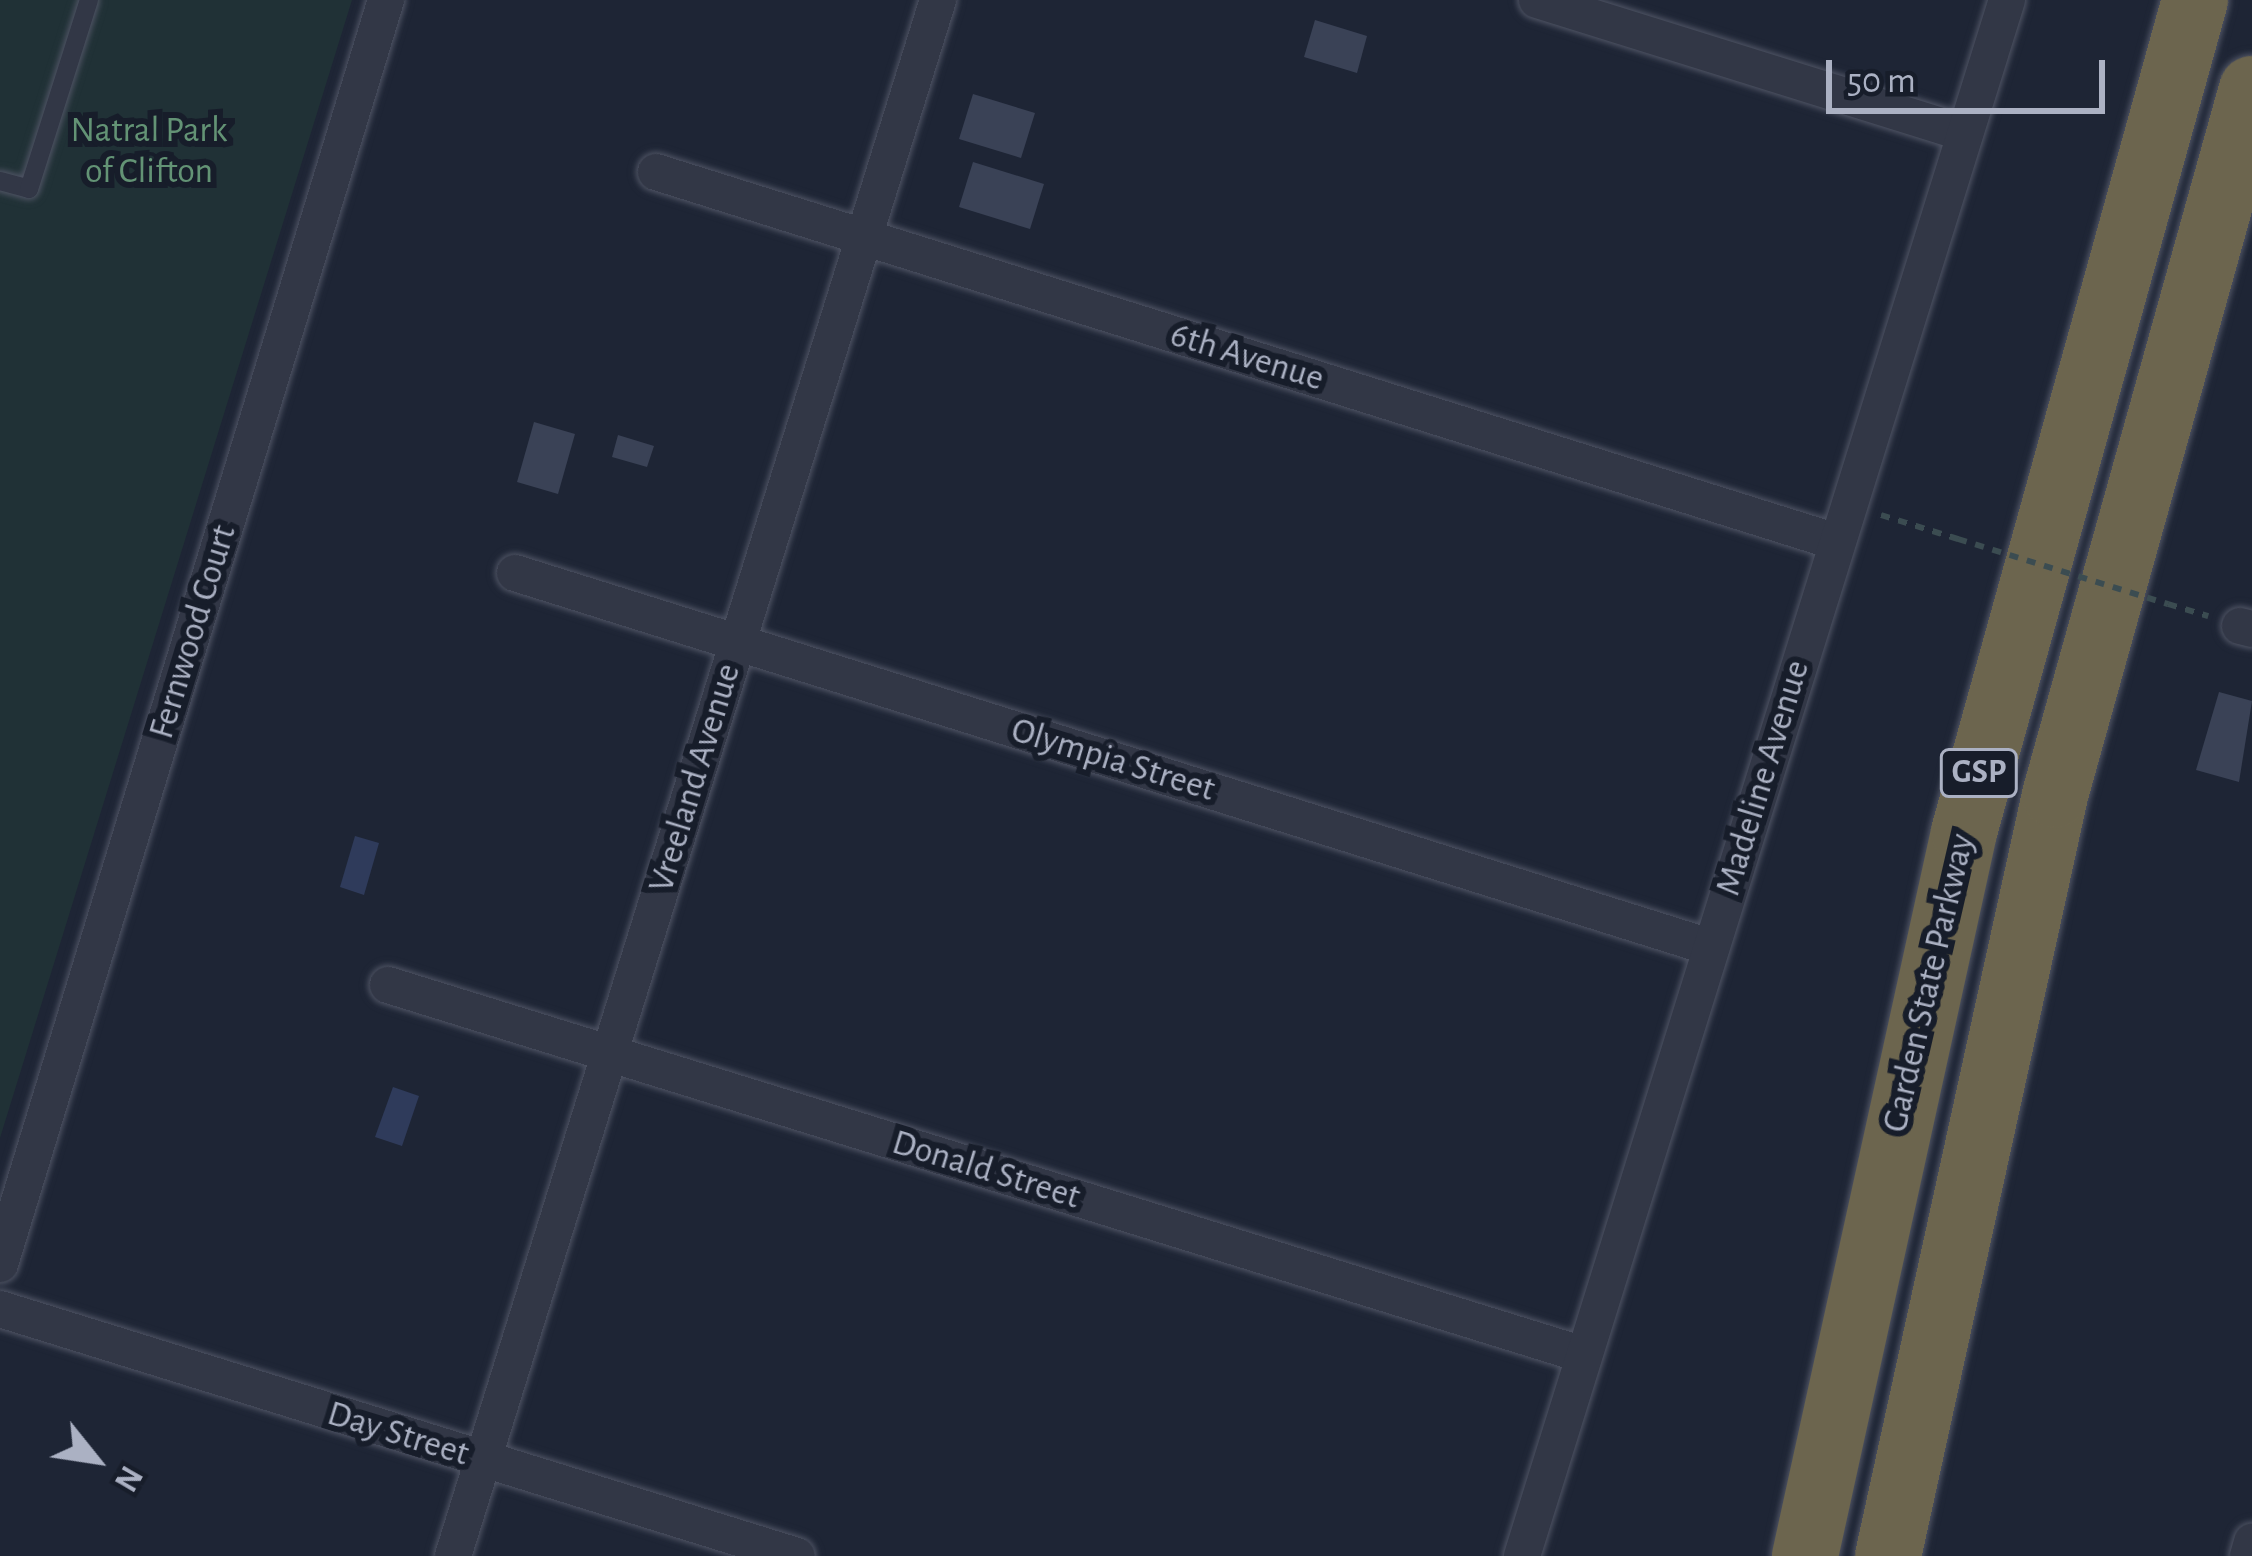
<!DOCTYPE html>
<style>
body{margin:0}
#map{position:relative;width:2252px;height:1556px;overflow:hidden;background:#1e2535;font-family:"Alegreya Sans",sans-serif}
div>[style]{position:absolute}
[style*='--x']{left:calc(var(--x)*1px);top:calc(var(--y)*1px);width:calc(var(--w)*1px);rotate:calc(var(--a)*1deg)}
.green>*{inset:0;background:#203136}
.water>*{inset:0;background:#2f3b5b}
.building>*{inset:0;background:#3a4256}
.path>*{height:6px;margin-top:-3px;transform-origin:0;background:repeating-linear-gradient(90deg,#3b4c51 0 9px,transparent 0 18px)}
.roads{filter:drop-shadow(0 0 3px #4f5464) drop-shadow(0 0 3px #4f5464)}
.service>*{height:18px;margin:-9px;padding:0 9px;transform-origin:9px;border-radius:9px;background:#323746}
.minor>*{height:36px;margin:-18px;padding:0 18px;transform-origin:18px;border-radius:18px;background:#323746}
.motorway>*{height:66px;margin:-33px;padding:0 33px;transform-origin:33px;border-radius:33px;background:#6c654e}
.path-bridge>*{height:6px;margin-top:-3px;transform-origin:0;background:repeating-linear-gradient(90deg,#3b4c51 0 9px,transparent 0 18px)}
span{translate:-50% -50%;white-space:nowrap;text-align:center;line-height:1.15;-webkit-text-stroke:12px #171d2a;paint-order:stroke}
.shield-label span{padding:3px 9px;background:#171d2a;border:3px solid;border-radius:9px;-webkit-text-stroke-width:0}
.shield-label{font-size:33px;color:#abb1c3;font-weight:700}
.park-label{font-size:36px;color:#639375}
.street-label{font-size:36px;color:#abb1c3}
.north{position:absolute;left:36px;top:1400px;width:120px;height:120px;-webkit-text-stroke:9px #171d2a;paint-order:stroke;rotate:120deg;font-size:33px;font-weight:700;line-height:48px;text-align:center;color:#abb1c3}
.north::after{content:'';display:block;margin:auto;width:42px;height:54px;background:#abb1c3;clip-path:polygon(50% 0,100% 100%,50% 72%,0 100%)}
.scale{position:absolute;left:1826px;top:60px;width:279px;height:54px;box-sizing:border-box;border:6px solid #abb1c3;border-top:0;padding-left:15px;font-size:36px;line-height:42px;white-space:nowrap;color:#abb1c3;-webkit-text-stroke:9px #171d2a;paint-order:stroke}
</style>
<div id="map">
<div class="green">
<i style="clip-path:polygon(0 0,352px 0,0 1138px)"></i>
</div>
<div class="water">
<i style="clip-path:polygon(355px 836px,379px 843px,364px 895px,340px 887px)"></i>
<i style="clip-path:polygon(393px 1087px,419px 1096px,402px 1146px,375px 1137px)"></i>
</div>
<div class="building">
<i style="clip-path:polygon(1315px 20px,1367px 36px,1357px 73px,1304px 57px)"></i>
<i style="clip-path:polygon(973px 94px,1035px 113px,1021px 158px,959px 139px)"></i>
<i style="clip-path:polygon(973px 162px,1044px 184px,1030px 229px,959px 207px)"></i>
<i style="clip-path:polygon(534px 422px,575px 434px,558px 494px,517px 482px)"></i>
<i style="clip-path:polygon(618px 435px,654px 446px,647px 467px,612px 457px)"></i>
<i style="clip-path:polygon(2219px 692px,2252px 701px,2239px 782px,2196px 770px)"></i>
</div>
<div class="path">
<i style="--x:1881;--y:515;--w:81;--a:17.3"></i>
<i style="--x:2168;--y:604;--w:42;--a:16.7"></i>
</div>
<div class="roads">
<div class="service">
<i style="--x:0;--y:181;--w:30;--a:15"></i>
<i style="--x:29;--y:189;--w:198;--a:-72.4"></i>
</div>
<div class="minor">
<i style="--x:1537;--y:0;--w:448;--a:17.3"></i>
<i style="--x:656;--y:172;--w:1238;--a:17.4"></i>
<i style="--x:515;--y:573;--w:1252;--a:17.38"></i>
<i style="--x:2240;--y:626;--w:12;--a:14"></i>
<i style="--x:388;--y:985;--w:1252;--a:17.19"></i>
<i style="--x:0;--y:1264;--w:1322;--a:-73.02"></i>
<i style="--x:0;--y:1309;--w:834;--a:17.22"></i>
<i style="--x:453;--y:1556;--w:1630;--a:-72.69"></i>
<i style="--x:1522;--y:1556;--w:1630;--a:-72.69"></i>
<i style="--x:2248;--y:1556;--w:15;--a:-74"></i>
</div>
<div class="motorway">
<i style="--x:1805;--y:1556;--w:741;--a:-77.61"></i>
<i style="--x:1964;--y:832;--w:863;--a:-74.48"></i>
<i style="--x:1888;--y:1556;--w:779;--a:-77.62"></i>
<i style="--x:2055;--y:795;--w:733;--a:-74.41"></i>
</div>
</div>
<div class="path-bridge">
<i style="--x:1958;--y:539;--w:220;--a:17.2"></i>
</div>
<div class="shield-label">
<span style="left:1979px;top:773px">GSP</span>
</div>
<div class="park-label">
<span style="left:149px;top:151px">Natral Park<br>of Clifton</span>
</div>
<div class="street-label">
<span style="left:1247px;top:357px;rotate:17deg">6th Avenue</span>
<span style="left:193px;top:632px;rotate:-73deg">Fernwood Court</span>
<span style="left:1113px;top:760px;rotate:17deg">Olympia Street</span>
<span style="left:695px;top:778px;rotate:-73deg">Vreeland Avenue</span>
<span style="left:1763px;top:778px;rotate:-73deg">Madeline Avenue</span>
<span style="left:1929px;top:983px;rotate:-77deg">Garden State Parkway</span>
<span style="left:986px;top:1170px;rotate:17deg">Donald Street</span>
<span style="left:398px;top:1434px;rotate:17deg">Day Street</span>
</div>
<div class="north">N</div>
<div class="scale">50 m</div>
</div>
